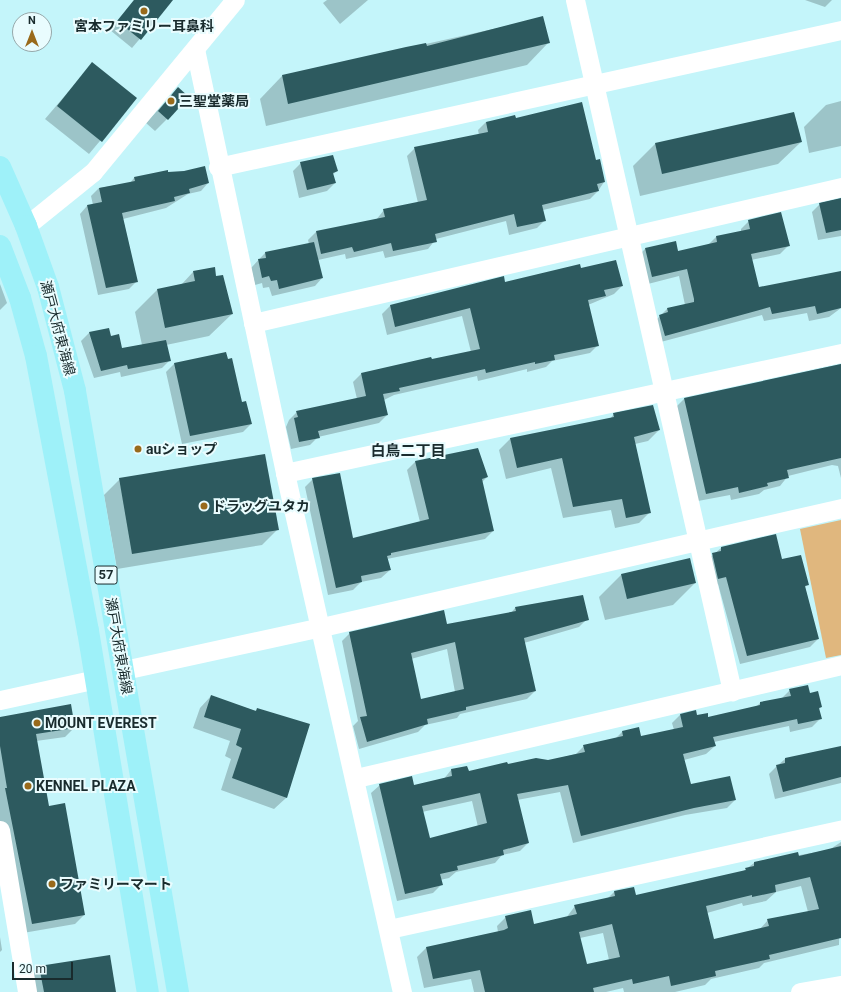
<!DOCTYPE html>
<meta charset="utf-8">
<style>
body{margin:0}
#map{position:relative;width:841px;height:992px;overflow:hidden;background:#c4f5fa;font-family:Roboto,"Noto Sans JP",sans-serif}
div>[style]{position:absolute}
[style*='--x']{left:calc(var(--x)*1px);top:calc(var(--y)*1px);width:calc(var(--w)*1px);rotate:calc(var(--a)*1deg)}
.green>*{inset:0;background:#e0b77e}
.shadow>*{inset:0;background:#0003}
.building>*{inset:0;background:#2d5a5f}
.minor>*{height:19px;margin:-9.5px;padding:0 9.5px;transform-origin:9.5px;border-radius:9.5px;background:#fff}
.primary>*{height:22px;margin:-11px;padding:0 11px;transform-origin:11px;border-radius:11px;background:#9ef1f9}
.dots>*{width:11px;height:11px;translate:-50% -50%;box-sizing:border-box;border:2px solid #e9fcfe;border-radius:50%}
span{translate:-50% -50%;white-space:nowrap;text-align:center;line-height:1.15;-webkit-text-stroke:4px #e9fcfe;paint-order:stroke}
.shield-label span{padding:1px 3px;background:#e9fcfe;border:1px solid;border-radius:3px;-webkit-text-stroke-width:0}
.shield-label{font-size:13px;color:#192b2d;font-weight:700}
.poi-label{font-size:14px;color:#192b2d;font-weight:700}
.left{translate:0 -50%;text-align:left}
.street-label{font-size:14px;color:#192b2d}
.neighbourhood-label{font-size:15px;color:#192b2d;font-weight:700}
.north{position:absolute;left:12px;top:12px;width:40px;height:40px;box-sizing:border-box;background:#e9fcfe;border:1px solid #96a8aa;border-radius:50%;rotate:0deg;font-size:11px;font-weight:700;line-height:16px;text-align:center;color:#192b2d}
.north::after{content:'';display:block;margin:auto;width:14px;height:18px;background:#996a1b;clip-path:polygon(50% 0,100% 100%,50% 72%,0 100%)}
.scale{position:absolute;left:12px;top:962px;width:61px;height:18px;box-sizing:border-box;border:2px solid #192b2d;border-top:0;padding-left:5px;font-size:12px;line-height:14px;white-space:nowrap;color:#192b2d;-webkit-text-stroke:3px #e9fcfe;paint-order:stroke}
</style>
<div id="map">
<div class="green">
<i style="clip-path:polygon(841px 520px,841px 655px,826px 658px,800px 529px)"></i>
</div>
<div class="shadow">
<i style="clip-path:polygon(134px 0,171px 2px,132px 48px,110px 30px)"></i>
<i style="clip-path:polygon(327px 0,368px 0,340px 24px,323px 3px)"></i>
<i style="clip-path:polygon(805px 0,832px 0,825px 7px)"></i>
<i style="clip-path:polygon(542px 18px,549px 42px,527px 65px,266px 126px,260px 99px,282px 76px)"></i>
<i style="clip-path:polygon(92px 64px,136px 98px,89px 154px,45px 119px)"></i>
<i style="clip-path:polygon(178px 88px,167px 119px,155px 131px,146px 123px)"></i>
<i style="clip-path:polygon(841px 101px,841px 146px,809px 153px,804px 127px,826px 105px)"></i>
<i style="clip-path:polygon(515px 119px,595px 161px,604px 182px,598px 191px,590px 199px,543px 210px,545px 220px,537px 228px,509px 235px,506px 221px,436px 239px,428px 249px,385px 258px,383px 251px,346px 259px,345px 254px,318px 260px,322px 278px,315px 286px,272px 296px,269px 287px,263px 288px,262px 283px,255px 285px,251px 268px,265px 253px,309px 244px,308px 240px,316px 232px,376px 220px,384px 210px,418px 203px,407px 156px,415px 148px,479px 135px,478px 130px,486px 122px)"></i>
<i style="clip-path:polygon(801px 142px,778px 164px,640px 196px,633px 166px,655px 144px)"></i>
<i style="clip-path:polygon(301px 163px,337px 171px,332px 175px,335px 183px,327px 191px,299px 198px,293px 171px)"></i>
<i style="clip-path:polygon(168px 173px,208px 183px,201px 191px,188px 194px,166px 208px,123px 219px,137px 281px,129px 289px,98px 295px,80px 214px,87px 206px,93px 205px,91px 196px,99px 188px,130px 183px,134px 178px)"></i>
<i style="clip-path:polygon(841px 200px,841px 236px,818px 240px,812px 212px,820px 204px)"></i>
<i style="clip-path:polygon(749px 221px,788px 246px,780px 254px,751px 260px,758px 288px,841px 272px,841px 308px,829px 317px,809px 321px,807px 313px,764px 321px,762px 315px,657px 343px,652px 324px,667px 309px,685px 305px,679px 276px,644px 285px,637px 257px,645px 249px,675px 242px,678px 252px,708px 245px,716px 237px,741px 232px,741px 229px)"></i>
<i style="clip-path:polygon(580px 269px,622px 286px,614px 294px,588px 305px,598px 345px,590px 353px,552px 361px,546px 367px,527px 372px,527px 369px,478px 381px,477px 376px,394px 395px,384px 400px,387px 415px,379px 423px,318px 437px,310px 445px,291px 449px,286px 427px,289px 420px,297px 412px,357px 399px,353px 382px,361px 374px,430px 358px,431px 360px,471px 352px,462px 316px,387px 335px,382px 314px,390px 306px)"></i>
<i style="clip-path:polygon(193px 272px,216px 278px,232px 314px,209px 336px,166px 345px,170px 360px,162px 368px,121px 377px,120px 372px,94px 378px,81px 341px,89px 333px,108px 329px,110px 337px,121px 349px,142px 345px,135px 312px,157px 290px,181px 285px)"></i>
<i style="clip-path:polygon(0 284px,7px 303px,0 310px)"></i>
<i style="clip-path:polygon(225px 353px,241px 403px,251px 424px,243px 432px,182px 444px,166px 372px,174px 364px)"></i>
<i style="clip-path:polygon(841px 364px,841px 478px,838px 466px,832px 465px,788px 476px,780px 486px,764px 490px,759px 494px,731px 500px,730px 495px,698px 501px,676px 407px,684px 399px)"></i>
<i style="clip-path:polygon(614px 414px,659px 430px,648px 441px,635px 444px,650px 512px,639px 523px,615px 528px,611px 510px,563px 518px,551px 468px,506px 479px,499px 450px,510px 439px,609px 420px)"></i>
<i style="clip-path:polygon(477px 449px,487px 477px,482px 482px,493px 531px,485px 539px,387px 559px,390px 570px,381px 578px,361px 582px,353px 590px,328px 595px,305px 487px,313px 479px,352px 539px,420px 522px,407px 470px,415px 462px)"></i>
<i style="clip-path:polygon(120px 479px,278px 529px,262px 545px,117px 569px,104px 495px)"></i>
<i style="clip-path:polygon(721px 548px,782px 560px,808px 584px,805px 587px,818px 639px,810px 647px,740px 664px,718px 584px,710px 586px,705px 562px)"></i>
<i style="clip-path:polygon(622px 574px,695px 583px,673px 605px,605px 620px,599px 597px)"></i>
<i style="clip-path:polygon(evenodd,515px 608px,587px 619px,579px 627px,524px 643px,535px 691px,527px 699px,460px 714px,457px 718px,425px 725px,418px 732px,359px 749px,353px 726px,358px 721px,342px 641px,350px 633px,447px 625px,511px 613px,515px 608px,447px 649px,455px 692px,420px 700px,411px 659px,447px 649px)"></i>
<i style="clip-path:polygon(evenodd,790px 690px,809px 694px,821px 707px,818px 710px,820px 719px,812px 727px,790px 732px,789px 726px,714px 742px,715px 746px,706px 754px,684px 760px,690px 785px,735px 800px,727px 808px,685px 815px,573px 843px,560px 792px,517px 800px,528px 843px,520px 851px,502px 855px,495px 863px,456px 872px,449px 878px,440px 880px,441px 885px,433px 893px,397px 901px,371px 793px,380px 785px,414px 786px,443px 780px,451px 770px,467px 767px,468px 773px,548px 761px,576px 754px,584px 746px,615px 739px,622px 732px,640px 737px,674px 730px,672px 723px,680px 715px,708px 718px,756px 707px,760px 703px,781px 699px,790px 690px,472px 801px,478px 827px,429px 839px,422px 812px,472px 801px)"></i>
<i style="clip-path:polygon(211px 696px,255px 711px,258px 709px,286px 798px,274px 809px,221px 790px,231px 759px,225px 756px,230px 741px,193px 728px,200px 708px)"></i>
<i style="clip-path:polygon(0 718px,74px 728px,65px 737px,36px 741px,48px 807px,84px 915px,75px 924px,23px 933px,0 835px)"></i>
<i style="clip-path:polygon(841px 747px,841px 783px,775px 799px,769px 774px,777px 766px,785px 759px)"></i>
<i style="clip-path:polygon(evenodd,841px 842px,839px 945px,764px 963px,759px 968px,711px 979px,705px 985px,675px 992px,624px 992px,623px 988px,606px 992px,474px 992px,471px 979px,424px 988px,417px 957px,426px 948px,498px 932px,497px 926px,506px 917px,534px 926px,566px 918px,575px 906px,607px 899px,614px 892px,633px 888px,635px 896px,742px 872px,754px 863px,829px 850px,841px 842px,801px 886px,808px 912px,768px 920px,759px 930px,713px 940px,707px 913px,742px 903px,743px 906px,766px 901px,776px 892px,801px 886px,841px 842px,603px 933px,609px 960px,586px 965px,580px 938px,603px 933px)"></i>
<i style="clip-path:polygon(0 937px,2px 950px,0 952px)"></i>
<i style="clip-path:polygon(40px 967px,115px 992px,30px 992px,28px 979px)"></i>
</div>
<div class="building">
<i style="clip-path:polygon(134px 0,173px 0,141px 40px,117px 21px)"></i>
<i style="clip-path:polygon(543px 16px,550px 43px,288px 104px,282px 75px,406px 47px,426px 43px,427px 46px)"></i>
<i style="clip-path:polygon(92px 62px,137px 98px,102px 142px,57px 106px)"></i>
<i style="clip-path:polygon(178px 87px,189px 97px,168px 120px,158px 111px)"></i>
<i style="clip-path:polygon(582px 102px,596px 160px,600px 159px,605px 182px,597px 184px,599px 191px,542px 205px,546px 221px,517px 227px,514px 214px,435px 234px,437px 242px,393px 251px,391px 243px,354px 252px,352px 247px,321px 254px,316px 231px,385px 217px,383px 209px,427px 200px,414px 147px,488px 132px,486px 122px,515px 115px,516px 118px)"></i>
<i style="clip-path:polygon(794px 112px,802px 142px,662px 174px,655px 143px)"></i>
<i style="clip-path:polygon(333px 155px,338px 171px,333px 173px,336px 183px,307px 190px,300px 162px)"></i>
<i style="clip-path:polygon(205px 166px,209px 183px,189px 189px,190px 193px,174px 197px,175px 201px,122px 213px,138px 282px,106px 288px,87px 205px,102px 202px,99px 188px,135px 181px,134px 177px,168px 170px,168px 172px,184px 171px)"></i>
<i style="clip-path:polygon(841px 198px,841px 230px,826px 233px,819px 203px)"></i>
<i style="clip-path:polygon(781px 212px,790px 246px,751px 254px,759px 287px,841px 271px,841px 308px,817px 314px,815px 306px,772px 314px,770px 307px,665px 336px,659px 315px,668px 312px,667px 308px,694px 302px,694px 299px,687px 269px,652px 277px,645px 248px,676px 241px,678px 251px,717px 242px,716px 236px,750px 229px,748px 220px)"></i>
<i style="clip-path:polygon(314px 242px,323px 278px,279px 289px,277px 280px,271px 281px,269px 276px,262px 278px,258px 259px,266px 258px,265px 252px)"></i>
<i style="clip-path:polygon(616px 260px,623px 286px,604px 290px,606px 296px,588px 300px,599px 346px,554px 355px,555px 360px,535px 364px,535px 362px,486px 373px,485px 369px,399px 388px,400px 391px,383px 394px,388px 415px,318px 431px,320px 438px,299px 442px,294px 418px,298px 417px,296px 411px,366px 396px,361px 373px,431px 357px,432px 359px,480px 349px,470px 308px,395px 327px,390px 305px,504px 276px,505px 282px,580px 264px,581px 268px)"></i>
<i style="clip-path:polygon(215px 267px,216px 276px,223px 275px,233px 314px,165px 328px,157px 289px,195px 281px,193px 271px)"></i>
<i style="clip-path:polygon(109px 328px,111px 336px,119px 334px,122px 348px,166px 340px,171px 361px,128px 369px,127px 365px,101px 371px,89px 332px)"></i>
<i style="clip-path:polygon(226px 352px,228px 359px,232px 358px,242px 402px,246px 401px,252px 424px,190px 436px,174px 363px)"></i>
<i style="clip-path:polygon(841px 364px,841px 458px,787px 470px,789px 478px,767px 483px,768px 486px,739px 493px,738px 487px,706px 494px,684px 398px)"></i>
<i style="clip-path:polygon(653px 405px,660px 430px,634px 437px,651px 513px,626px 518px,622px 499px,573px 507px,562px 458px,517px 468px,510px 438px,614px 417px,613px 413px)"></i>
<i style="clip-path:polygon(478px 448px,488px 477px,482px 479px,494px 531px,391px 553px,391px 555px,387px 556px,391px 570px,361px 576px,362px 582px,336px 588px,312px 478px,340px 473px,353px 538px,429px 519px,415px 461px)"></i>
<i style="clip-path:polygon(265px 454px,279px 530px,132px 554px,119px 478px)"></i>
<i style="clip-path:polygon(776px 534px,782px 559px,801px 555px,809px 585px,805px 586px,819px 639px,747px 656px,726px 577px,718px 579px,712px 553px,721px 551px,721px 547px)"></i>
<i style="clip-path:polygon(690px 558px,696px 583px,627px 599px,621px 574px)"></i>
<i style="clip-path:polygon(evenodd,583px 595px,589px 620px,524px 638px,536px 691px,466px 707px,466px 710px,427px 719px,428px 724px,367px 742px,360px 717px,367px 716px,349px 632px,444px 610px,447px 624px,516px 611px,515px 607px,583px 595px,455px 642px,464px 689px,421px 699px,411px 653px,455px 642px)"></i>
<i style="clip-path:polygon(evenodd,808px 685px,810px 693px,818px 691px,822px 707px,819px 708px,822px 719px,798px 724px,797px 719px,713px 737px,716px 746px,683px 754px,691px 784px,730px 776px,736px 800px,694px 808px,581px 836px,568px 785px,517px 794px,529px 843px,503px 850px,504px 855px,457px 866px,458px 870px,440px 874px,443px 885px,405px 894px,379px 784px,412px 776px,414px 785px,452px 776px,451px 769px,467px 766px,469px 771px,507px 762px,508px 764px,536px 758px,548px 760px,585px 752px,583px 745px,623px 736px,622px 731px,639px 727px,641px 736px,683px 727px,680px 714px,696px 710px,697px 715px,708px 713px,708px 717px,760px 705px,760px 702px,791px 696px,789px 689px,808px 685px,480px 793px,487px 823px,430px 838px,422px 806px,480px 793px)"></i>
<i style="clip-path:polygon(211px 695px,256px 711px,257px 708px,310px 724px,287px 798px,232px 778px,242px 748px,236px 745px,241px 729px,204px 717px)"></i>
<i style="clip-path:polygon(71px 704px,75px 728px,36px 734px,49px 806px,65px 803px,85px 915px,32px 924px,5px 788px,7px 788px,0 746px,0 717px)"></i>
<i style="clip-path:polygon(841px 746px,841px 777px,783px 792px,776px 765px,785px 763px,785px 758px)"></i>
<i style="clip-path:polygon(evenodd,841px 846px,841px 938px,769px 955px,770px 959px,715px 971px,716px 976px,671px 986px,669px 976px,633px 984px,632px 979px,593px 988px,594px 992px,485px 992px,480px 970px,433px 979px,426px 947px,504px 930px,508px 928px,505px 916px,531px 910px,534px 924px,577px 914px,574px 905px,615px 896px,614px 891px,634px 887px,636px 895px,746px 870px,745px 868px,754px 866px,754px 862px,798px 852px,799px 856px,841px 846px,810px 877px,819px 909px,767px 919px,769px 926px,714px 939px,706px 906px,752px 895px,752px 897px,776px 892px,775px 885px,810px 877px,841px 846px,612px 924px,620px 957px,587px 964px,579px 932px,612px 924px)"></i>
<i style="clip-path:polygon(110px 955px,116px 992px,44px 992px,39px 966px)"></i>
</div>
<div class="minor">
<i style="--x:575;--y:0;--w:709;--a:77.2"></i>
<i style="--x:195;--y:49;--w:433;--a:78"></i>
<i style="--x:285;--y:473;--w:532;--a:77.3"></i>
<i style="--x:218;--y:167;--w:638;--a:-12.4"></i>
<i style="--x:26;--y:226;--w:86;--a:-38.9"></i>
<i style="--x:93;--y:172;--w:223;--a:-50.5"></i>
<i style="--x:253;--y:323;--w:604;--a:-13.02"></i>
<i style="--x:285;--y:473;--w:569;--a:-12.18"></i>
<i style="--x:124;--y:670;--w:203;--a:-12.3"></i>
<i style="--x:322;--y:627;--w:532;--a:-12.91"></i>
<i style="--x:0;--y:700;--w:98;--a:-12.3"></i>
<i style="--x:356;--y:778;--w:498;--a:-13.1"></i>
<i style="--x:0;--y:830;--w:164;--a:80.5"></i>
<i style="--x:389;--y:929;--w:463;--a:-12.4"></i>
<i style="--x:800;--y:992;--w:42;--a:-9.7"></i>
</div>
<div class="primary">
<i style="--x:0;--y:167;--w:64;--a:66.2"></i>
<i style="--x:26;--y:226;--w:65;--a:70.2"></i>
<i style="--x:48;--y:287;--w:107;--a:75.4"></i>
<i style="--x:75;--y:391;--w:610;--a:80.28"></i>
<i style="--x:0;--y:246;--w:56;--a:69"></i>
<i style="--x:20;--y:298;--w:60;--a:74.6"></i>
<i style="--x:36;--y:356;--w:280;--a:79.3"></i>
<i style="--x:88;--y:631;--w:366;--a:80.6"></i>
</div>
<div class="dots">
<i style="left:144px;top:11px;background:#996a1b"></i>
<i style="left:171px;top:101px;background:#996a1b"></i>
<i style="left:138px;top:449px;background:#996a1b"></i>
<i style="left:204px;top:506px;background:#996a1b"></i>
<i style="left:37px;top:723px;background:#996a1b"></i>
<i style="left:28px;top:786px;background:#996a1b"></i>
<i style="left:52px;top:884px;background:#996a1b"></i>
</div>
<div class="shield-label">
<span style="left:106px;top:575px">57</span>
</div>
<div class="poi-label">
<span style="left:144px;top:26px">宮本ファミリー耳鼻科</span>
<span class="left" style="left:179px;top:101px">三聖堂薬局</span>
<span class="left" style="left:146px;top:449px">auショップ</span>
<span class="left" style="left:212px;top:506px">ドラッグユタカ</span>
<span class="left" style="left:45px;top:723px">MOUNT EVEREST</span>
<span class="left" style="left:36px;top:786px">KENNEL PLAZA</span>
<span class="left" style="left:60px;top:884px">ファミリーマート</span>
</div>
<div class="street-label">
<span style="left:58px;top:328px;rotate:75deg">瀬戸大府東海線</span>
<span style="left:119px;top:646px;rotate:80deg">瀬戸大府東海線</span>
</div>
<div class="neighbourhood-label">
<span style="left:408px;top:452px">白鳥二丁目</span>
</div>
<div class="north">N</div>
<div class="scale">20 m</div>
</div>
